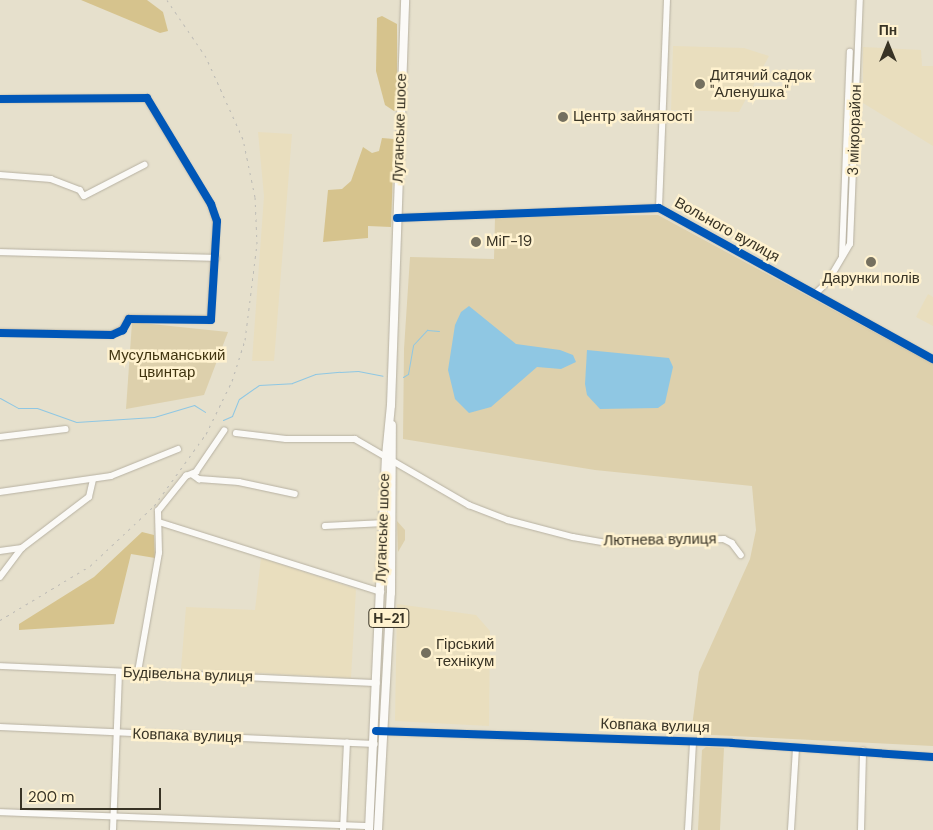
<!DOCTYPE html>
<meta charset="utf-8">
<style>
body{margin:0}
#map{position:relative;width:933px;height:830px;overflow:hidden;background:#e6e0cc;font-family:"DM Sans",sans-serif}
div>[style]{position:absolute}
[style*='--x']{left:calc(var(--x)*1px);top:calc(var(--y)*1px);width:calc(var(--w)*1px);rotate:calc(var(--a)*1deg)}
.built>*{inset:0;background:#e9debe}
.green>*{inset:0;background:#ddd0ac}
.forest>*{inset:0;background:#d6c38d}
.water>*{inset:0;background:#8fc7e3}
.stream>*{height:1px;margin:-0.5px;padding:0 0.5px;transform-origin:0.5px;border-radius:0.5px;background:#8fc7e3}
.roads{filter:drop-shadow(0 0 1px #b7b1a2) drop-shadow(0 0 1px #b7b1a2)}
.minor>*{height:5.5px;margin:-2.75px;padding:0 2.75px;transform-origin:2.75px;border-radius:2.75px;background:#fbfaf7}
.major>*{height:8px;margin:-4px;padding:0 4px;transform-origin:4px;border-radius:4px;background:#fbfaf7}
.rail>*{height:1px;margin-top:-0.5px;transform-origin:0;background:repeating-linear-gradient(90deg,#bcbab5 0 2.5px,transparent 0 7.5px)}
.cycleway>*{height:8px;margin:-4px;padding:0 4px;transform-origin:4px;border-radius:4px;background:#0057b8}
.dots>*{width:14px;height:14px;translate:-50% -50%;box-sizing:border-box;border:2px solid #fff2cf;border-radius:50%}
span{translate:-50% -50%;white-space:nowrap;text-align:center;line-height:1.15;-webkit-text-stroke:5px #fff2cf;paint-order:stroke}
.shield-label span{padding:1px 4px;background:#fff2cf;border:1px solid;border-radius:4px;-webkit-text-stroke-width:0}
.shield-label{font-size:14px;color:#383325;font-weight:700}
.poi-label{font-size:15px;color:#383325}
.left{translate:0 -50%;text-align:left}
.street-label{font-size:15px;color:#383325}
.park-label{font-size:15px;color:#403410}
.north{position:absolute;left:863px;top:20px;width:50px;height:50px;-webkit-text-stroke:4px #fff2cf;paint-order:stroke;rotate:0deg;font-size:14px;font-weight:700;line-height:20px;text-align:center;color:#383325}
.north::after{content:'';display:block;margin:auto;width:18px;height:22px;background:#383325;clip-path:polygon(50% 0,100% 100%,50% 72%,0 100%)}
.scale{position:absolute;left:20px;top:788px;width:141px;height:22px;box-sizing:border-box;border:2px solid #383325;border-top:0;padding-left:6px;font-size:15px;line-height:18px;white-space:nowrap;color:#383325;-webkit-text-stroke:4px #fff2cf;paint-order:stroke}
</style>
<div id="map">
<div class="built">
<i style="clip-path:polygon(673px 46px,744px 48px,769px 56px,739px 112px,671px 110px)"></i>
<i style="clip-path:polygon(863px 47px,921px 50px,922px 66px,933px 66px,933px 146px,863px 103px)"></i>
<i style="clip-path:polygon(258px 132px,292px 134px,274px 361px,252px 361px,264px 196px)"></i>
<i style="clip-path:polygon(928px 294px,933px 297px,933px 326px,916px 317px)"></i>
<i style="clip-path:polygon(261px 558px,356px 589px,351px 678px,181px 669px,186px 607px,255px 610px)"></i>
<i style="clip-path:polygon(397px 604px,476px 615px,490px 631px,489px 726px,395px 721px)"></i>
</div>
<div class="green">
<i style="clip-path:polygon(658px 215px,933px 364px,933px 746px,691px 734px,699px 672px,750px 559px,756px 530px,752px 486px,595px 470px,403px 439px,404px 349px,410px 257px,494px 259px,495px 217px)"></i>
<i style="clip-path:polygon(132px 322px,228px 332px,204px 395px,126px 409px)"></i>
<i style="clip-path:polygon(397px 521px,405px 530px,405px 540px,398px 552px)"></i>
<i style="clip-path:polygon(706px 747px,724px 748px,720px 830px,698px 830px,702px 750px)"></i>
</div>
<div class="forest">
<i style="clip-path:polygon(81px 0,147px 0,163px 12px,168px 31px,160px 33px)"></i>
<i style="clip-path:polygon(382px 16px,397px 24px,397px 110px,394px 111px,385px 105px,376px 71px,377px 18px)"></i>
<i style="clip-path:polygon(382px 138px,394px 139px,391px 227px,368px 226px,368px 238px,323px 242px,328px 190px,342px 189px,351px 181px,363px 147px,372px 153px,379px 151px)"></i>
<i style="clip-path:polygon(142px 532px,154px 535px,155px 558px,131px 554px,114px 624px,19px 630px,19px 624px,94px 577px)"></i>
</div>
<div class="water">
<i style="clip-path:polygon(469px 306px,516px 344px,560px 350px,573px 355px,576px 362px,561px 369px,537px 367px,491px 407px,469px 413px,455px 399px,448px 370px,455px 325px,461px 312px)"></i>
<i style="clip-path:polygon(587px 350px,669px 358px,673px 367px,665px 403px,658px 408px,600px 409px,587px 395px,585px 384px)"></i>
</div>
<div class="stream">
<i style="--x:403;--y:377;--w:6;--a:-31"></i>
<i style="--x:408;--y:374;--w:29;--a:-80"></i>
<i style="--x:413;--y:345;--w:21;--a:-47"></i>
<i style="--x:427;--y:330;--w:12;--a:5"></i>
<i style="--x:0;--y:398;--w:21;--a:29"></i>
<i style="--x:18;--y:408;--w:19;--a:0"></i>
<i style="--x:37;--y:408;--w:41;--a:19.7"></i>
<i style="--x:76;--y:422;--w:78;--a:-3.7"></i>
<i style="--x:154;--y:417;--w:42;--a:-16.7"></i>
<i style="--x:194;--y:405;--w:13;--a:32"></i>
<i style="--x:223;--y:420;--w:10;--a:-24"></i>
<i style="--x:232;--y:416;--w:18;--a:-68"></i>
<i style="--x:239;--y:399;--w:24;--a:-35"></i>
<i style="--x:259;--y:385;--w:33;--a:-3"></i>
<i style="--x:292;--y:383;--w:25;--a:-21"></i>
<i style="--x:315;--y:374;--w:25;--a:-5"></i>
<i style="--x:340;--y:372;--w:18;--a:-3"></i>
<i style="--x:358;--y:371;--w:25;--a:11"></i>
</div>
<div class="roads">
<div class="minor">
<i style="--x:0;--y:99;--w:147;--a:-0.4"></i>
<i style="--x:147;--y:98;--w:124;--a:58.9"></i>
<i style="--x:211;--y:204;--w:18;--a:71"></i>
<i style="--x:217;--y:221;--w:99;--a:93.5"></i>
<i style="--x:211;--y:320;--w:82;--a:-179.3"></i>
<i style="--x:129;--y:319;--w:13;--a:119"></i>
<i style="--x:123;--y:330;--w:12;--a:156"></i>
<i style="--x:112;--y:335;--w:112;--a:-179"></i>
<i style="--x:0;--y:175;--w:51;--a:4.5"></i>
<i style="--x:51;--y:179;--w:31;--a:21"></i>
<i style="--x:80;--y:190;--w:7;--a:56"></i>
<i style="--x:84;--y:196;--w:68;--a:-27.3"></i>
<i style="--x:659;--y:208;--w:208;--a:-87.8"></i>
<i style="--x:397;--y:218;--w:262;--a:-2.2"></i>
<i style="--x:659;--y:208;--w:313;--a:28.9"></i>
<i style="--x:0;--y:252;--w:216;--a:1.6"></i>
<i style="--x:842;--y:256;--w:204;--a:-87.8"></i>
<i style="--x:815;--y:294;--w:16;--a:-43"></i>
<i style="--x:827;--y:283;--w:45;--a:-59.5"></i>
<i style="--x:850;--y:244;--w:244;--a:-87.7"></i>
<i style="--x:236;--y:433;--w:50;--a:6.8"></i>
<i style="--x:286;--y:439;--w:69;--a:0"></i>
<i style="--x:355;--y:439;--w:132;--a:30.1"></i>
<i style="--x:469;--y:505;--w:42;--a:21"></i>
<i style="--x:508;--y:520;--w:67;--a:14.7"></i>
<i style="--x:573;--y:537;--w:35;--a:10"></i>
<i style="--x:607;--y:543;--w:117;--a:-2"></i>
<i style="--x:724;--y:539;--w:9;--a:27"></i>
<i style="--x:732;--y:543;--w:15;--a:53"></i>
<i style="--x:0;--y:437;--w:66;--a:-6.9"></i>
<i style="--x:192;--y:474;--w:9;--a:36"></i>
<i style="--x:199;--y:479;--w:40;--a:4.3"></i>
<i style="--x:239;--y:482;--w:57;--a:12.1"></i>
<i style="--x:0;--y:492;--w:112;--a:-8.2"></i>
<i style="--x:111;--y:476;--w:72;--a:-21.9"></i>
<i style="--x:159;--y:522;--w:233;--a:17.5"></i>
<i style="--x:325;--y:526;--w:59;--a:-2.9"></i>
<i style="--x:0;--y:551;--w:22;--a:-8"></i>
<i style="--x:0;--y:577;--w:36;--a:-53"></i>
<i style="--x:22;--y:548;--w:84;--a:-37.3"></i>
<i style="--x:89;--y:497;--w:17;--a:-77"></i>
<i style="--x:0;--y:666;--w:377;--a:2.6"></i>
<i style="--x:138;--y:672;--w:121;--a:-80"></i>
<i style="--x:159;--y:553;--w:42;--a:-91.4"></i>
<i style="--x:158;--y:511;--w:45;--a:-51.3"></i>
<i style="--x:186;--y:476;--w:11;--a:-22"></i>
<i style="--x:196;--y:472;--w:50;--a:-55.7"></i>
<i style="--x:0;--y:727;--w:375;--a:2.6"></i>
<i style="--x:376;--y:731;--w:356;--a:1.9"></i>
<i style="--x:732;--y:743;--w:201;--a:4"></i>
<i style="--x:0;--y:812;--w:369;--a:2.2"></i>
<i style="--x:113;--y:830;--w:157;--a:-87.8"></i>
<i style="--x:343;--y:830;--w:87;--a:-87.4"></i>
<i style="--x:688;--y:830;--w:88;--a:-86.7"></i>
<i style="--x:791;--y:830;--w:82;--a:-86.5"></i>
<i style="--x:861;--y:830;--w:79;--a:-88.5"></i>
</div>
<div class="major">
<i style="--x:369;--y:830;--w:374;--a:-87.4"></i>
<i style="--x:386;--y:456;--w:51;--a:-84.4"></i>
<i style="--x:391;--y:405;--w:405;--a:-88"></i>
<i style="--x:378;--y:830;--w:237;--a:-86.9"></i>
<i style="--x:391;--y:593;--w:168;--a:-89.7"></i>
</div>
</div>
<div class="rail">
<i style="--x:0;--y:620;--w:105;--a:-31"></i>
<i style="--x:90;--y:566;--w:88;--a:-43.2"></i>
<i style="--x:154;--y:506;--w:89;--a:-54.2"></i>
<i style="--x:206;--y:434;--w:59;--a:-63.9"></i>
<i style="--x:232;--y:381;--w:43;--a:-72.4"></i>
<i style="--x:245;--y:340;--w:97;--a:-82.9"></i>
<i style="--x:257;--y:244;--w:47;--a:-92.4"></i>
<i style="--x:255;--y:197;--w:59;--a:-101.7"></i>
<i style="--x:243;--y:139;--w:90;--a:-114.3"></i>
<i style="--x:206;--y:57;--w:69;--a:-124.4"></i>
</div>
<div class="cycleway">
<i style="--x:0;--y:99;--w:147;--a:-0.4"></i>
<i style="--x:147;--y:98;--w:124;--a:58.9"></i>
<i style="--x:211;--y:204;--w:18;--a:71"></i>
<i style="--x:217;--y:221;--w:99;--a:93.5"></i>
<i style="--x:211;--y:320;--w:82;--a:-179.3"></i>
<i style="--x:129;--y:319;--w:13;--a:119"></i>
<i style="--x:123;--y:330;--w:12;--a:156"></i>
<i style="--x:112;--y:335;--w:112;--a:-179"></i>
<i style="--x:397;--y:218;--w:262;--a:-2.2"></i>
<i style="--x:659;--y:208;--w:313;--a:28.9"></i>
<i style="--x:376;--y:731;--w:356;--a:1.9"></i>
<i style="--x:732;--y:743;--w:201;--a:4"></i>
</div>
<div class="dots">
<i style="left:700px;top:84px;background:#75705f"></i>
<i style="left:563px;top:117px;background:#75705f"></i>
<i style="left:476px;top:242px;background:#75705f"></i>
<i style="left:871px;top:262px;background:#75705f"></i>
<i style="left:426px;top:653px;background:#75705f"></i>
</div>
<div class="shield-label">
<span style="left:389px;top:618px">Н-21</span>
</div>
<div class="poi-label">
<span class="left" style="left:710px;top:84px">Дитячий садок<br>"Аленушка"</span>
<span class="left" style="left:573px;top:117px">Центр зайнятості</span>
<span class="left" style="left:486px;top:242px">МіГ-19</span>
<span style="left:871px;top:279px">Дарунки полів</span>
<span class="left" style="left:436px;top:653px">Гірський<br>технікум</span>
</div>
<div class="street-label">
<span style="left:400px;top:128px;rotate:-88deg">Луганське шосе</span>
<span style="left:855px;top:130px;rotate:-88deg">3 мікрорайон</span>
<span style="left:727px;top:230px;rotate:29deg">Вольного вулиця</span>
<span style="left:383px;top:528px;rotate:-88deg">Луганське шосе</span>
<span style="left:660px;top:540px;rotate:-1deg">Лютнева вулиця</span>
<span style="left:188px;top:675px;rotate:2deg">Будівельна вулиця</span>
<span style="left:655px;top:726px;rotate:2deg">Ковпака вулиця</span>
<span style="left:187px;top:736px;rotate:2deg">Ковпака вулиця</span>
</div>
<div class="park-label">
<span style="left:167px;top:364px">Мусульманський<br>цвинтар</span>
</div>
<div class="north">Пн</div>
<div class="scale">200 m</div>
</div>
